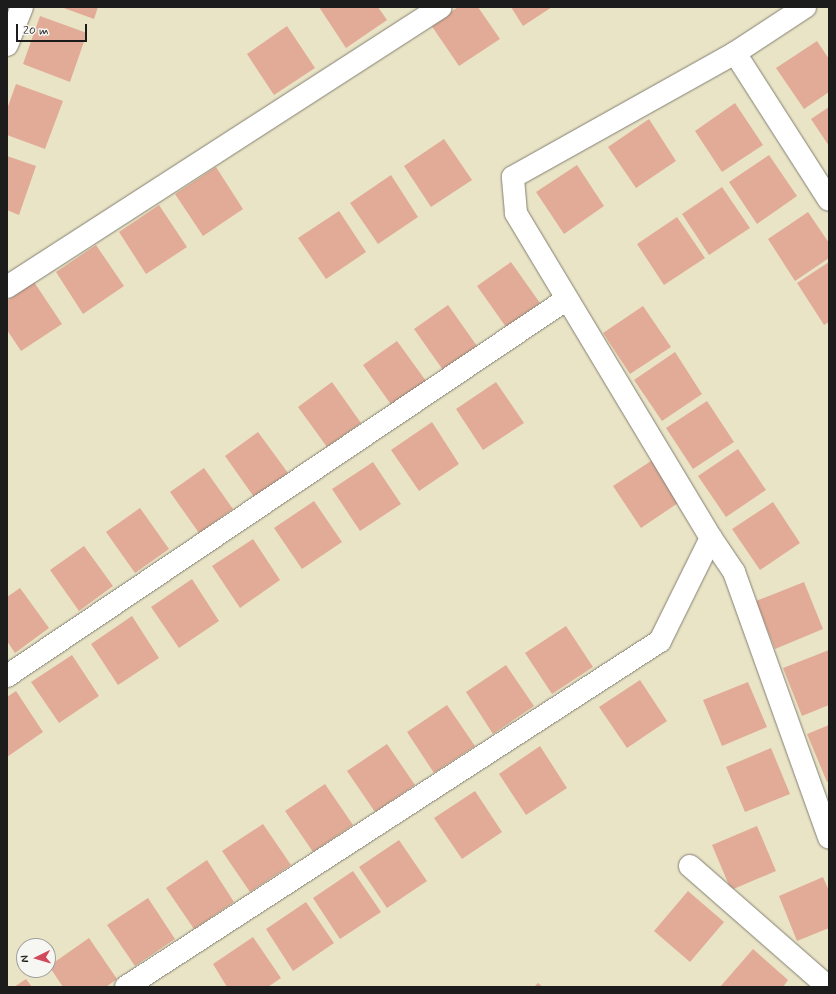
<!DOCTYPE html>
<style>
body{margin:0}
#map{position:relative;width:836px;height:994px;overflow:hidden;background:#eae4c7;font-family:Mynerve,sans-serif}
div>[style]{position:absolute}
[style*='--x']{left:calc(var(--x)*1px);top:calc(var(--y)*1px);width:calc(var(--w)*1px);rotate:calc(var(--a)*1deg)}
.building>*{inset:0;background:#e1ab97}
.roads{filter:drop-shadow(0 0 1px #838072) drop-shadow(0 0 1px #838072)}
.minor>*{height:22px;margin:-11px;padding:0 11px;transform-origin:11px;border-radius:11px;background:#fff}
span{translate:-50% -50%;white-space:nowrap;text-align:center;line-height:1.15;-webkit-text-stroke:3.5px #f6f6f2;paint-order:stroke}
.frame{position:absolute;inset:0;border:8px solid #1c1c1c;pointer-events:none}
.north{position:absolute;left:16px;top:938px;width:40px;height:40px;box-sizing:border-box;background:#f6f6f2;border:1px solid #9f9f9c;border-radius:50%;rotate:265deg;font-size:11px;font-weight:700;line-height:16px;text-align:center;color:#1c1c1c}
.north::after{content:'';display:block;margin:auto;width:14px;height:18px;background:#d1495b;clip-path:polygon(50% 0,100% 100%,50% 72%,0 100%)}
.scale{position:absolute;left:16px;top:24px;width:71px;height:18px;box-sizing:border-box;border:2px solid #1c1c1c;border-top:0;padding-left:5px;font-size:12px;line-height:14px;white-space:nowrap;color:#1c1c1c;-webkit-text-stroke:3px #f6f6f2;paint-order:stroke}
</style>
<div id="map">
<div class="building">
<i style="clip-path:polygon(61px 7px,98px 7px,94px 19px)"></i>
<i style="clip-path:polygon(319px 7px,378px 7px,387px 20px,346px 48px)"></i>
<i style="clip-path:polygon(458px 7px,478px 7px,500px 39px,459px 66px,431px 25px)"></i>
<i style="clip-path:polygon(511px 7px,552px 7px,523px 26px)"></i>
<i style="clip-path:polygon(40px 16px,87px 33px,70px 82px,23px 64px)"></i>
<i style="clip-path:polygon(287px 26px,315px 68px,274px 95px,247px 54px)"></i>
<i style="clip-path:polygon(817px 41px,829px 59px,829px 92px,804px 109px,776px 68px)"></i>
<i style="clip-path:polygon(16px 84px,63px 101px,45px 149px,7px 135px,7px 109px)"></i>
<i style="clip-path:polygon(735px 103px,763px 145px,722px 172px,695px 131px)"></i>
<i style="clip-path:polygon(829px 107px,829px 146px,811px 119px)"></i>
<i style="clip-path:polygon(649px 119px,676px 161px,636px 188px,608px 147px)"></i>
<i style="clip-path:polygon(444px 139px,472px 180px,431px 207px,404px 166px)"></i>
<i style="clip-path:polygon(769px 155px,797px 196px,757px 224px,729px 182px)"></i>
<i style="clip-path:polygon(7px 156px,36px 166px,19px 215px,7px 210px)"></i>
<i style="clip-path:polygon(577px 165px,604px 206px,564px 234px,536px 192px)"></i>
<i style="clip-path:polygon(216px 167px,243px 209px,203px 236px,175px 194px)"></i>
<i style="clip-path:polygon(391px 175px,418px 217px,378px 244px,350px 203px)"></i>
<i style="clip-path:polygon(722px 187px,750px 228px,709px 255px,682px 214px)"></i>
<i style="clip-path:polygon(159px 205px,187px 247px,146px 274px,119px 232px)"></i>
<i style="clip-path:polygon(339px 211px,366px 252px,326px 279px,298px 238px)"></i>
<i style="clip-path:polygon(808px 212px,829px 243px,829px 258px,795px 281px,768px 239px)"></i>
<i style="clip-path:polygon(677px 217px,705px 258px,664px 285px,637px 244px)"></i>
<i style="clip-path:polygon(96px 245px,124px 286px,83px 314px,56px 272px)"></i>
<i style="clip-path:polygon(511px 262px,540px 303px,506px 327px,477px 286px)"></i>
<i style="clip-path:polygon(829px 262px,829px 322px,824px 325px,797px 283px)"></i>
<i style="clip-path:polygon(34px 282px,62px 324px,21px 351px,7px 330px,7px 301px)"></i>
<i style="clip-path:polygon(448px 305px,477px 346px,443px 370px,414px 329px)"></i>
<i style="clip-path:polygon(643px 306px,671px 347px,630px 374px,603px 333px)"></i>
<i style="clip-path:polygon(397px 341px,426px 381px,392px 406px,363px 365px)"></i>
<i style="clip-path:polygon(675px 352px,702px 394px,662px 421px,634px 380px)"></i>
<i style="clip-path:polygon(332px 382px,361px 423px,327px 447px,298px 407px)"></i>
<i style="clip-path:polygon(496px 382px,524px 423px,483px 450px,456px 409px)"></i>
<i style="clip-path:polygon(707px 401px,734px 442px,693px 469px,666px 428px)"></i>
<i style="clip-path:polygon(432px 422px,459px 464px,419px 491px,391px 450px)"></i>
<i style="clip-path:polygon(258px 432px,288px 473px,254px 497px,225px 456px)"></i>
<i style="clip-path:polygon(738px 449px,766px 490px,726px 517px,698px 476px)"></i>
<i style="clip-path:polygon(654px 459px,681px 501px,641px 528px,613px 486px)"></i>
<i style="clip-path:polygon(373px 462px,401px 504px,360px 531px,332px 489px)"></i>
<i style="clip-path:polygon(204px 468px,233px 509px,199px 533px,170px 492px)"></i>
<i style="clip-path:polygon(314px 501px,342px 542px,302px 569px,274px 528px)"></i>
<i style="clip-path:polygon(773px 502px,800px 543px,760px 570px,732px 529px)"></i>
<i style="clip-path:polygon(140px 508px,169px 549px,135px 573px,106px 532px)"></i>
<i style="clip-path:polygon(253px 539px,280px 580px,240px 608px,212px 566px)"></i>
<i style="clip-path:polygon(84px 546px,113px 586px,79px 611px,50px 570px)"></i>
<i style="clip-path:polygon(192px 579px,219px 621px,179px 648px,151px 607px)"></i>
<i style="clip-path:polygon(804px 582px,823px 629px,775px 649px,756px 601px)"></i>
<i style="clip-path:polygon(20px 588px,49px 628px,15px 653px,7px 641px,7px 597px)"></i>
<i style="clip-path:polygon(132px 616px,159px 658px,118px 685px,91px 644px)"></i>
<i style="clip-path:polygon(566px 626px,593px 667px,552px 694px,525px 653px)"></i>
<i style="clip-path:polygon(829px 650px,829px 705px,802px 716px,783px 668px)"></i>
<i style="clip-path:polygon(72px 655px,99px 696px,59px 723px,31px 682px)"></i>
<i style="clip-path:polygon(506px 665px,534px 706px,493px 734px,466px 692px)"></i>
<i style="clip-path:polygon(640px 680px,667px 721px,627px 748px,599px 707px)"></i>
<i style="clip-path:polygon(748px 682px,767px 727px,722px 746px,703px 700px)"></i>
<i style="clip-path:polygon(16px 691px,43px 732px,7px 757px,7px 697px)"></i>
<i style="clip-path:polygon(447px 705px,475px 746px,434px 773px,407px 732px)"></i>
<i style="clip-path:polygon(829px 725px,829px 781px,827px 782px,807px 734px)"></i>
<i style="clip-path:polygon(387px 744px,415px 785px,375px 812px,347px 771px)"></i>
<i style="clip-path:polygon(540px 746px,567px 788px,526px 815px,499px 774px)"></i>
<i style="clip-path:polygon(771px 748px,790px 794px,745px 812px,726px 767px)"></i>
<i style="clip-path:polygon(325px 784px,353px 825px,313px 852px,285px 811px)"></i>
<i style="clip-path:polygon(475px 791px,502px 832px,462px 859px,434px 818px)"></i>
<i style="clip-path:polygon(263px 824px,291px 865px,250px 892px,222px 851px)"></i>
<i style="clip-path:polygon(757px 826px,776px 871px,731px 890px,712px 845px)"></i>
<i style="clip-path:polygon(399px 840px,427px 881px,387px 908px,359px 867px)"></i>
<i style="clip-path:polygon(207px 860px,234px 902px,194px 929px,166px 888px)"></i>
<i style="clip-path:polygon(353px 871px,381px 912px,340px 939px,313px 898px)"></i>
<i style="clip-path:polygon(823px 877px,829px 891px,829px 928px,797px 941px,779px 896px)"></i>
<i style="clip-path:polygon(688px 891px,724px 922px,690px 962px,654px 931px)"></i>
<i style="clip-path:polygon(148px 898px,175px 939px,135px 966px,107px 925px)"></i>
<i style="clip-path:polygon(306px 902px,334px 943px,293px 971px,266px 929px)"></i>
<i style="clip-path:polygon(253px 937px,281px 978px,268px 987px,227px 987px,213px 964px)"></i>
<i style="clip-path:polygon(89px 938px,117px 979px,106px 987px,63px 987px,49px 966px)"></i>
<i style="clip-path:polygon(753px 949px,788px 980px,783px 987px,720px 987px)"></i>
<i style="clip-path:polygon(26px 979px,32px 987px,14px 987px)"></i>
<i style="clip-path:polygon(538px 983px,543px 987px,534px 987px)"></i>
</div>
<div class="roads">
<div class="minor">
<i style="--x:7;--y:45;--w:41;--a:-68.5"></i>
<i style="--x:735;--y:53;--w:174;--a:57.4"></i>
<i style="--x:7;--y:287;--w:516;--a:-32.83"></i>
<i style="--x:711;--y:538;--w:41;--a:55.9"></i>
<i style="--x:734;--y:572;--w:282;--a:70.3"></i>
<i style="--x:7;--y:676;--w:675;--a:-33.95"></i>
<i style="--x:690;--y:866;--w:184;--a:41.2"></i>
<i style="--x:126;--y:987;--w:636;--a:-32.94"></i>
<i style="--x:660;--y:641;--w:115;--a:-63.7"></i>
<i style="--x:711;--y:538;--w:379;--a:-121"></i>
<i style="--x:516;--y:213;--w:36;--a:-95"></i>
<i style="--x:513;--y:177;--w:254;--a:-29.2"></i>
<i style="--x:735;--y:53;--w:84;--a:-33.3"></i>
</div>
</div>
<div class="frame"></div>
<div class="north">N</div>
<div class="scale">20 m</div>
</div>
